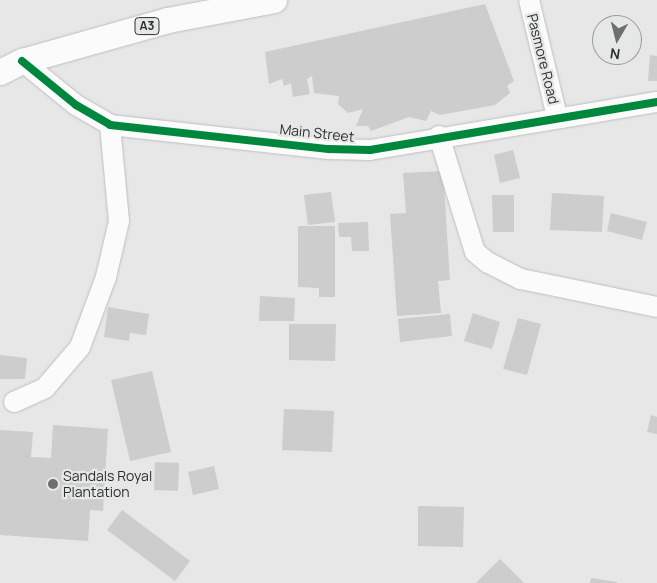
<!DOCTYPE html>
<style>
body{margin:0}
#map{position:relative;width:657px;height:583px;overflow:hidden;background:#e6e7e6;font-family:Manrope,sans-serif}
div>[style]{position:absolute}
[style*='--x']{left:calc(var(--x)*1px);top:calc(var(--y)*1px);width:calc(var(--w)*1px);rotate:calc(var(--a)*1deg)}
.building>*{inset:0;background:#cccdcc}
.roads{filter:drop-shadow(0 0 1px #bebfbe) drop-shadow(0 0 1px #bebfbe)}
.minor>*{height:20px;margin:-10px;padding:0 10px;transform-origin:10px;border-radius:10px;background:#fbfbfb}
.major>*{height:25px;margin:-12.5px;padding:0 12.5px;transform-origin:12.5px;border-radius:12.5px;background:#fbfbfb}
.cycleway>*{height:8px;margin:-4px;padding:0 4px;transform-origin:4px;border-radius:4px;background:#00873e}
.dots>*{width:14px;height:14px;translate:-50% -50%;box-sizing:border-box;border:2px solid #e5e8e6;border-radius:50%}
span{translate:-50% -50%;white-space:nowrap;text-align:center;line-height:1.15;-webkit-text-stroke:4.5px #e5e8e6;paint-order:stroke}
.shield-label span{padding:1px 4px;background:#e5e8e6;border:1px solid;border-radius:4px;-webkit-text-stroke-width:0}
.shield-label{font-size:12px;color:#2d2f2e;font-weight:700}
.street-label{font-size:14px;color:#2d2f2e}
.poi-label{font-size:14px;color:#2d2f2e}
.left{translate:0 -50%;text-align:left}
.north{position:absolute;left:592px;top:15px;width:50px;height:50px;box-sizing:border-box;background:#e5e8e6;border:1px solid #9b9e9c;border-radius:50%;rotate:188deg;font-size:14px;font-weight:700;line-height:20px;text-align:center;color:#2d2f2e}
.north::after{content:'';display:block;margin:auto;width:18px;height:22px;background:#6e6f6e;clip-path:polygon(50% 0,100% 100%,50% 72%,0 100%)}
</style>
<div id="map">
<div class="building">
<i style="clip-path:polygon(485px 4px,514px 81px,507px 86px,510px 93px,495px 105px,440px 115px,431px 111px,426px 121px,409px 117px,371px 131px,368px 126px,356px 126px,363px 109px,348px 113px,338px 104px,339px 96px,314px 93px,312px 76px,307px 79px,310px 94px,293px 97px,291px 83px,284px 86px,282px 79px,269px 84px,265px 52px)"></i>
<i style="clip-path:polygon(650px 55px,657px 56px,657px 81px,648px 81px)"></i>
<i style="clip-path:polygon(513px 150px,520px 178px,500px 183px,494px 155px)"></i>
<i style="clip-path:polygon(443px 171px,450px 280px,438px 281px,441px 313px,397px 316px,390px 214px,406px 213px,403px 173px)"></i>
<i style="clip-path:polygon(331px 192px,335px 222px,308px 225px,304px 195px)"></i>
<i style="clip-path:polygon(552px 193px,604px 196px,602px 232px,550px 230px)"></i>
<i style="clip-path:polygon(492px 195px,514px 195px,514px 232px,493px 232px)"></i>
<i style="clip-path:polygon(611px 213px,647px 222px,642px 240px,607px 231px)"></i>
<i style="clip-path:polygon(368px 222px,369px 251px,352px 251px,351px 237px,339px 237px,338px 223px)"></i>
<i style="clip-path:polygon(298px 226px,335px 226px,335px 297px,319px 297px,319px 288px,298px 287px)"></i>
<i style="clip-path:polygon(260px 296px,295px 298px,294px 321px,259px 321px)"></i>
<i style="clip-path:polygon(108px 307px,149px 314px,146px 335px,130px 333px,129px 341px,104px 337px)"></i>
<i style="clip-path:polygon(473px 313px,500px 322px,492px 349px,464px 341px)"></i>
<i style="clip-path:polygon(450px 314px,452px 336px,400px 342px,398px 319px)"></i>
<i style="clip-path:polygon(518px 318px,541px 324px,527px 375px,503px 369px)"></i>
<i style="clip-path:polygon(289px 324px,336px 324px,335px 361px,289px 360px)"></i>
<i style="clip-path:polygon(0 355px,27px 358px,25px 379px,0 379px)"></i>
<i style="clip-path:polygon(152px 371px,171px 452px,130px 461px,111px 380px)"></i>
<i style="clip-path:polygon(284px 409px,334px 411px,332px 452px,282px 450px)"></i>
<i style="clip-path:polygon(651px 415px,657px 417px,657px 434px,647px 432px)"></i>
<i style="clip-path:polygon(53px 425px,108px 429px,103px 511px,90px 510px,88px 541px,0 535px,0 430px,33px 432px,31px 457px,51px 458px)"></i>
<i style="clip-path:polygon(155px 462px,179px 463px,178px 491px,154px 490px)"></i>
<i style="clip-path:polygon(214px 466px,219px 489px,193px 495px,188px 472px)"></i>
<i style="clip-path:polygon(418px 506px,464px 507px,463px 547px,418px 546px)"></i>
<i style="clip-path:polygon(122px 510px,190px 561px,175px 581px,107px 530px)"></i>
<i style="clip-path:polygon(500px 559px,524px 583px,476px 583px)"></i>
<i style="clip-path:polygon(591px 578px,617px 582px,617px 583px,590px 583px)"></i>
</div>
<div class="roads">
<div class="minor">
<i style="--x:529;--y:0;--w:120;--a:76.5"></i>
<i style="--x:22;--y:61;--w:70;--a:39.2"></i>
<i style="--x:76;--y:105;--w:39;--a:30"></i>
<i style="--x:110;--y:125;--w:220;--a:6.3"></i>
<i style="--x:329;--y:149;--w:41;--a:1.4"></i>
<i style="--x:370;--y:150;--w:291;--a:-9.5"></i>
<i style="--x:439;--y:136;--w:121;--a:72.8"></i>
<i style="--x:475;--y:252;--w:16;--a:40"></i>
<i style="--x:487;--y:262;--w:38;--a:27"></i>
<i style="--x:521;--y:279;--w:139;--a:11.6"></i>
<i style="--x:14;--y:402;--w:34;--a:-24"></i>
<i style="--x:45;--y:388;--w:54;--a:-49.5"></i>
<i style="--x:80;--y:347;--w:75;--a:-69.6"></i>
<i style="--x:106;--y:277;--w:57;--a:-76.9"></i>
<i style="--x:119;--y:221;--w:96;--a:-95.4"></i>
</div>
<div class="major">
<i style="--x:0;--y:72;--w:25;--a:-27"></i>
<i style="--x:22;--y:61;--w:152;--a:-15.7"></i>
<i style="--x:168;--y:20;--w:108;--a:-10.7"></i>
</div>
</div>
<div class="cycleway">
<i style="--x:22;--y:61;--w:70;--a:39.2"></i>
<i style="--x:76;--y:105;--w:39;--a:30"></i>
<i style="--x:110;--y:125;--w:220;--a:6.3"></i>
<i style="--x:329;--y:149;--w:41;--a:1.4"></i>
<i style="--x:370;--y:150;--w:291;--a:-9.5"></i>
</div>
<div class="dots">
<i style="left:53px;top:484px;background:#6e6f6e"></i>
</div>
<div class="shield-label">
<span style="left:147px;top:26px">A3</span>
</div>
<div class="street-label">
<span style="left:543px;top:59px;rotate:76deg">Pasmore Road</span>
<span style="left:317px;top:133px;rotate:6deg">Main Street</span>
</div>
<div class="poi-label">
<span class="left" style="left:63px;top:484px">Sandals Royal<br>Plantation</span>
</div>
<div class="north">N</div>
</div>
